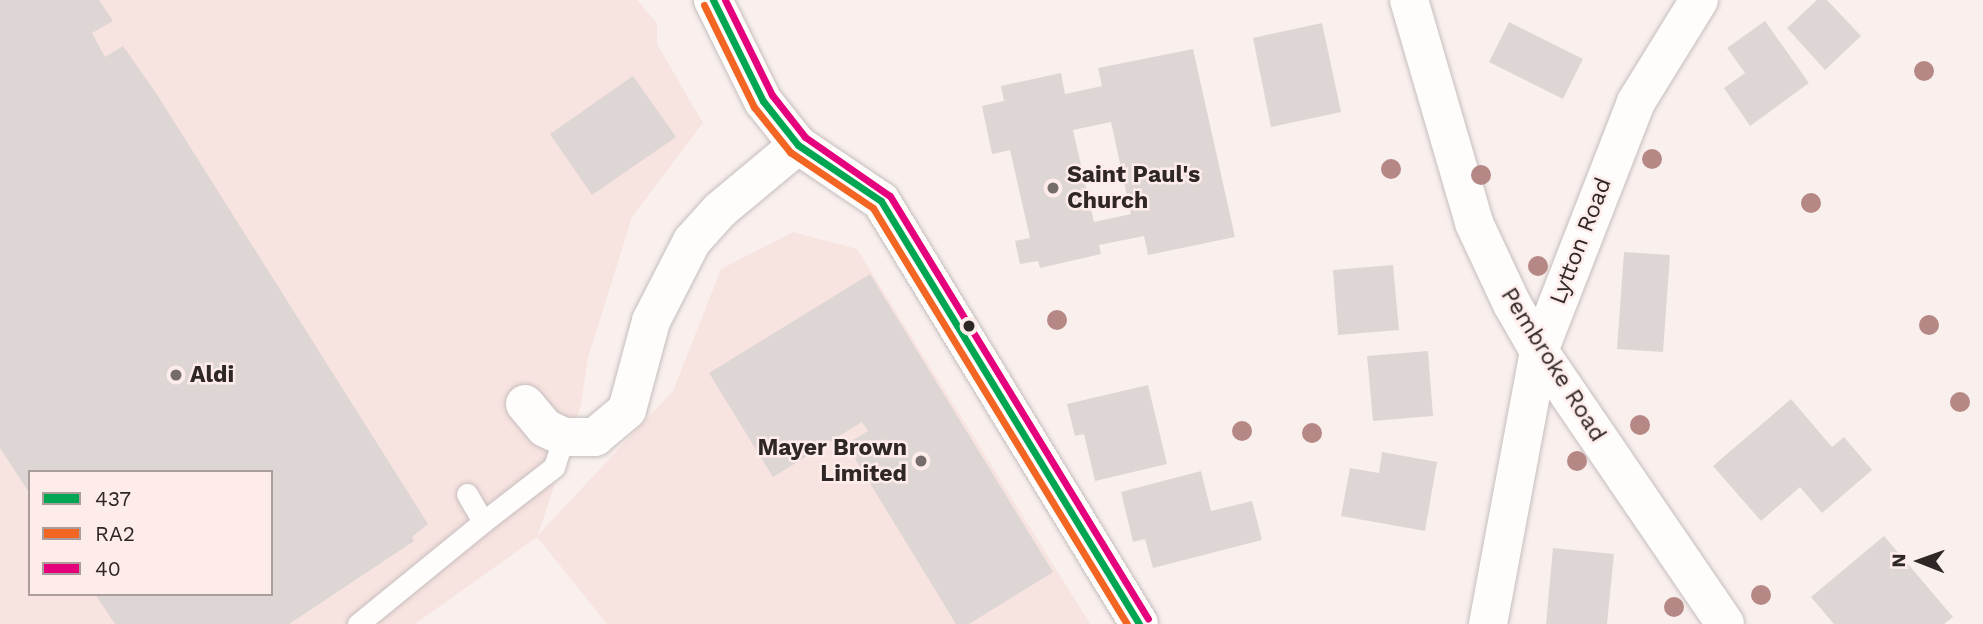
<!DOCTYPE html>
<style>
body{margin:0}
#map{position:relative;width:1983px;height:624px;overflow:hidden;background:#f9f0ee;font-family:"Work Sans",sans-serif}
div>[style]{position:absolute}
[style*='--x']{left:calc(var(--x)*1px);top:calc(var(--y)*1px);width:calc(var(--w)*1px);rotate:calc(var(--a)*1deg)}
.built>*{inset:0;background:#f7e3e0}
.building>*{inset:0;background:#ded6d4}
.roads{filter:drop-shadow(0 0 2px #c6bebd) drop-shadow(0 0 2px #c6bebd)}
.lane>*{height:21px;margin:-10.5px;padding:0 10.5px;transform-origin:10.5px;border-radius:10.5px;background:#fefdfc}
.street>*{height:38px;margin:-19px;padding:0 19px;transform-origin:19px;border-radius:19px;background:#fefdfc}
.secondary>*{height:38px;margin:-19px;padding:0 19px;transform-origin:19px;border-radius:19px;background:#fefdfc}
.bus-1>*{height:7px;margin:-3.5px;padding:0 3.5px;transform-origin:3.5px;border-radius:3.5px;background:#00a651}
.bus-2>*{height:7px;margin:-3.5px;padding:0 3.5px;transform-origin:3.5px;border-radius:3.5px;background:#f26522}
.bus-3>*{height:7px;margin:-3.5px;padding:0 3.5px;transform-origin:3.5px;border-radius:3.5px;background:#e5007d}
.trees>*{width:20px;height:20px;margin:-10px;border-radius:50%;background:#b58885}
.dots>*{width:19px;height:19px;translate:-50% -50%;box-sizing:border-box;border:4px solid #fdecea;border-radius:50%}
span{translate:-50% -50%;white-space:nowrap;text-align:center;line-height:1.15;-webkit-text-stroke:5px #fdecea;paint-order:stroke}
.poi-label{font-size:23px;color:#2e2726;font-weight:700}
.left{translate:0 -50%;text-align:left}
.right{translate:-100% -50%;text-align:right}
.street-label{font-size:23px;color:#2e2726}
.legend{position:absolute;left:28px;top:470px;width:245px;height:126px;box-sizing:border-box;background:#fdecea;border:2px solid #aa9d9c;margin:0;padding:9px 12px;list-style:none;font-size:21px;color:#2e2726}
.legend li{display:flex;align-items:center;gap:14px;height:35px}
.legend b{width:35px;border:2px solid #aa9d9c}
.north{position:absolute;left:1885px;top:526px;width:70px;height:70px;-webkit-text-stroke:5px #fdecea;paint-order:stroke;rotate:271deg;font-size:19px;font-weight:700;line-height:28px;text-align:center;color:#2e2726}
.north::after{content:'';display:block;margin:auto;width:24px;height:32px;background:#2e2726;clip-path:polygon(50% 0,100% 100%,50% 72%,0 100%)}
</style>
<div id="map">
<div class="built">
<i style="clip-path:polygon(evenodd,0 0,637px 0,657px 23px,657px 44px,703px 123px,632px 217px,588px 358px,581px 405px,538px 535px,673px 391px,721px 269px,793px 232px,857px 249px,1090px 624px,607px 624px,537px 537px,415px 624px,0 624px,0 0,30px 472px,271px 472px,271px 594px,30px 594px,30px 472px)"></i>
</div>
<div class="building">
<i style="clip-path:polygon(0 0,99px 0,113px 21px,92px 33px,105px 57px,123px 46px,156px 93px,428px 524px,412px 537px,414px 541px,289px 624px,115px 624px,95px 594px,271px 594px,271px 472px,30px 472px,30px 494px,0 448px)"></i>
<i style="clip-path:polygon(1817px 0,1827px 0,1861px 36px,1825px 70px,1787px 28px)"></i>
<i style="clip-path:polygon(1765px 21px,1809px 83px,1750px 126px,1724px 88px,1745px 73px,1727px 48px)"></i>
<i style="clip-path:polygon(1509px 22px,1583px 59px,1563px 99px,1489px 62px)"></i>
<i style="clip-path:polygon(1322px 23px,1341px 112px,1271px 127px,1253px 38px)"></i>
<i style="clip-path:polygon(evenodd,1193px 49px,1235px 237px,1148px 255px,1144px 236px,1099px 245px,1101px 254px,1040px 268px,1038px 261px,1020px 264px,1015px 241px,1030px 238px,1010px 150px,992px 154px,982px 106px,1004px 101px,1001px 86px,1061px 73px,1065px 94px,1102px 86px,1098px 68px,1193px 49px,1111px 122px,1131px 214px,1094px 222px,1073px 130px,1111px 122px)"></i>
<i style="clip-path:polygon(633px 76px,676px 137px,592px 195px,550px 134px)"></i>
<i style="clip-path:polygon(1624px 252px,1670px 255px,1663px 352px,1617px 349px)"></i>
<i style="clip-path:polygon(1393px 265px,1399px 330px,1338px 335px,1333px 270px)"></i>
<i style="clip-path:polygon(870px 274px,1053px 572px,969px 624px,956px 624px,846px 444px,868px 431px,862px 422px,773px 477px,709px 373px)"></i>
<i style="clip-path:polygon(1428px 351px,1433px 416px,1373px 421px,1367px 356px)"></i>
<i style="clip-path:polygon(1148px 385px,1167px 464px,1095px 481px,1084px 434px,1075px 436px,1067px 404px)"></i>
<i style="clip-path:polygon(1791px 399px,1832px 447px,1844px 437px,1872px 470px,1822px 513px,1800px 487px,1761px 521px,1713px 466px)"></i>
<i style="clip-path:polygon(1382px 452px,1437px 462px,1425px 531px,1341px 516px,1350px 468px,1379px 473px)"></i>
<i style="clip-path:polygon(1201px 471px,1211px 511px,1252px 501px,1262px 540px,1153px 568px,1145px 539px,1133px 542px,1121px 492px)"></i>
<i style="clip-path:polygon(1884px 536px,1953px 617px,1944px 624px,1834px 624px,1811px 597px)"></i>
<i style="clip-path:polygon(1553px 548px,1614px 554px,1607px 624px,1546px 624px)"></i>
</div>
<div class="roads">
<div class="lane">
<i style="--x:467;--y:494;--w:32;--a:60"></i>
<i style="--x:483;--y:522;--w:90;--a:-37.8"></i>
<i style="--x:554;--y:467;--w:32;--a:-72"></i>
<i style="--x:358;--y:624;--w:161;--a:-39.2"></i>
</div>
<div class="street">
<i style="--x:525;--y:404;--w:31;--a:50"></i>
<i style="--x:545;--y:428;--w:21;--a:25"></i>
<i style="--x:564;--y:437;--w:31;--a:0"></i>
<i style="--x:595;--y:437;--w:42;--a:-40.2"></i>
<i style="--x:627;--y:410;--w:92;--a:-74.9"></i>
<i style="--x:651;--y:321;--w:90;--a:-62.9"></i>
<i style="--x:692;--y:241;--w:42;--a:-47.9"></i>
<i style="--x:720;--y:210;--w:102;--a:-39.8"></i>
<i style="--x:1488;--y:624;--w:278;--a:-79.4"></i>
<i style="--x:1539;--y:351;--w:267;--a:-68.7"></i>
<i style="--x:1636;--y:102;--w:120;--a:-58.3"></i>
</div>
<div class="secondary">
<i style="--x:713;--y:0;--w:113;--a:63.7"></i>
<i style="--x:763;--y:101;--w:56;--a:51.5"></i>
<i style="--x:798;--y:145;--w:100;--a:34"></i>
<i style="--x:881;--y:201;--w:495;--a:58.6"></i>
<i style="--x:1409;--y:0;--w:232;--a:73.7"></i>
<i style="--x:1474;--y:223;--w:89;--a:64.9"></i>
<i style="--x:1512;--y:304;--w:54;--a:60.1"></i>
<i style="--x:1539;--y:351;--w:330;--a:55.7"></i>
</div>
</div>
<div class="bus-1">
<i style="--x:713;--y:0;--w:113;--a:63.7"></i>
<i style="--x:763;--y:101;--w:56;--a:51.5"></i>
<i style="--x:798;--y:145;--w:100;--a:34"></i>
<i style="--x:881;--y:201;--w:495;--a:58.6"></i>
</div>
<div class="bus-2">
<i style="--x:704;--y:5;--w:114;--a:63.9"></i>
<i style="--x:754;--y:107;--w:58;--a:51.3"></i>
<i style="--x:790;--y:152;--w:100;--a:34"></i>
<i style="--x:873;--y:208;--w:487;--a:58.6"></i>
</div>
<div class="bus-3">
<i style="--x:725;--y:0;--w:106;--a:63.7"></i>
<i style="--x:772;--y:95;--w:53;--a:51.8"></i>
<i style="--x:805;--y:137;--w:103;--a:34.8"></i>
<i style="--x:890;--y:196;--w:495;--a:58.6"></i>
</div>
<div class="trees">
<i style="left:1924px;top:71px"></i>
<i style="left:1652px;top:159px"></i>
<i style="left:1391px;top:169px"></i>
<i style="left:1481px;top:175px"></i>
<i style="left:1811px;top:203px"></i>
<i style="left:1538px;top:266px"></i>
<i style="left:1057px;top:320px"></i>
<i style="left:1929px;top:325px"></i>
<i style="left:1960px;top:402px"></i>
<i style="left:1640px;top:425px"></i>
<i style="left:1242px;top:431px"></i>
<i style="left:1312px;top:433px"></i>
<i style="left:1577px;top:461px"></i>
<i style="left:1761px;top:595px"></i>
<i style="left:1674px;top:607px"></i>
</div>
<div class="dots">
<i style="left:1053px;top:188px;background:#756d6c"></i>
<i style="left:969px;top:326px;background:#2e2726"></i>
<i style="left:176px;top:375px;background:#756d6c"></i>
<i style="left:921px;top:461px;background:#756d6c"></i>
</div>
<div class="poi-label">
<span class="left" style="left:1067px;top:188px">Saint Paul's<br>Church</span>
<span class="left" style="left:190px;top:375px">Aldi</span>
<span class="right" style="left:907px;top:461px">Mayer Brown<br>Limited</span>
</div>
<div class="street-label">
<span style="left:1581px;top:241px;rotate:-69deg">Lytton Road</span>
<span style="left:1553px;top:365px;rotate:58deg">Pembroke Road</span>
</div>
<ul class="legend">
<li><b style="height:9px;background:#00a651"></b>437</li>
<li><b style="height:9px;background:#f26522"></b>RA2</li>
<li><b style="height:9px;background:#e5007d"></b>40</li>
</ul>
<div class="north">N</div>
</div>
